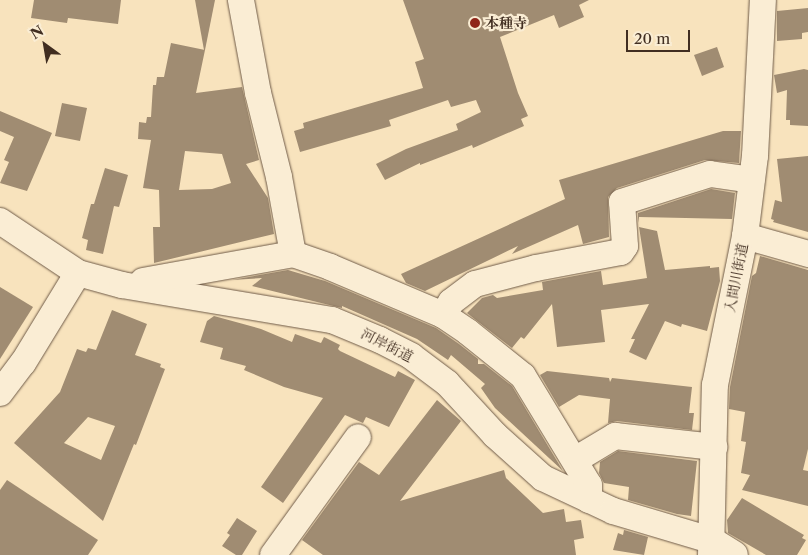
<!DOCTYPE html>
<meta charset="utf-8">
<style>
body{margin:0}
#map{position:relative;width:808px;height:555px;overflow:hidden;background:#f8e3bd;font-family:"Libre Caslon Text","Noto Serif JP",serif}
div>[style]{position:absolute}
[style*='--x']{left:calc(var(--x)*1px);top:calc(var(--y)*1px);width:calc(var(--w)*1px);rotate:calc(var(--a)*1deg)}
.building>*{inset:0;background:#a08c72}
.roads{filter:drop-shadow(0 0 1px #6f5b48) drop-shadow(0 0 1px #6f5b48)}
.street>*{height:26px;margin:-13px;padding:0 13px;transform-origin:13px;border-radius:13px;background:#faedd4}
.secondary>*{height:28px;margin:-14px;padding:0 14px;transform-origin:14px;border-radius:14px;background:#faedd4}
.dots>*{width:14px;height:14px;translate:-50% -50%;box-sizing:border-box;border:2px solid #faedd4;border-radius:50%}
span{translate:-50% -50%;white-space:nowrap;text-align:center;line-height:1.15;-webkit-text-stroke:4.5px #faedd4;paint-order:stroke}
.poi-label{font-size:14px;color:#412e21;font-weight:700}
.left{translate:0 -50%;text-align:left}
.street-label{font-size:14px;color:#412e21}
.north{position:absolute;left:20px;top:20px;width:50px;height:50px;-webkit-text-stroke:4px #faedd4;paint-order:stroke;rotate:328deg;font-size:14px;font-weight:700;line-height:20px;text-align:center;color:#412e21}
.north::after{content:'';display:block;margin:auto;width:18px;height:22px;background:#412e21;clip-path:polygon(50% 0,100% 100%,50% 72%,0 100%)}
.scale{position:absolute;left:626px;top:30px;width:64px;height:22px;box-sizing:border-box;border:2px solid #412e21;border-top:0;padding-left:6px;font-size:15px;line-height:18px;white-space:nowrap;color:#412e21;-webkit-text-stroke:4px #faedd4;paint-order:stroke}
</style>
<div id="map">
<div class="building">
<i style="clip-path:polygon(34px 0,121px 0,118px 24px,68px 18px,67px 23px,31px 18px)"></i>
<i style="clip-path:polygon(195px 0,215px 0,205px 50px,204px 50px)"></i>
<i style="clip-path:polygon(403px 0,589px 0,579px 5px,584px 17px,559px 28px,554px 15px,500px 37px,518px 93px,528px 116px,521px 119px,524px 126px,473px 148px,472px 145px,420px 165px,420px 163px,385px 180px,376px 164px,406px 149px,458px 130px,456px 124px,481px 112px,476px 100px,451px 107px,448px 100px,389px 120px,391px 126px,300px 152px,294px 131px,304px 128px,303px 123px,423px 88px,415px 62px,424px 59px)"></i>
<i style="clip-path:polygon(808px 8px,808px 32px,802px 33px,802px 39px,777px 41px,777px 11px)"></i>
<i style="clip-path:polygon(evenodd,171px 43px,205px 50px,196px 93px,242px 87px,259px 160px,246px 164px,268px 198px,274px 234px,154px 263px,153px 227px,160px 227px,159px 190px,143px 188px,151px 140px,138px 139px,139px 122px,146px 123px,147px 117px,151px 117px,153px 85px,156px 85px,157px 77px,164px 77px,171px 43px,185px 151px,222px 154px,231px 183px,212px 189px,179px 190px,185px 151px)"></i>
<i style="clip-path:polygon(717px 47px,724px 67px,702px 76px,694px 55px)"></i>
<i style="clip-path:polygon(804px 69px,808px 70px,808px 126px,790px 125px,790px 120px,786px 120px,787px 90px,777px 93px,774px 75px)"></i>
<i style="clip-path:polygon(62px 103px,87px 108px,80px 141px,55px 136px)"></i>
<i style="clip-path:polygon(0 111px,52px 133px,27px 191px,0 183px,9px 162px,4px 160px,14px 137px,0 131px)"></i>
<i style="clip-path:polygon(723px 131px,741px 131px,739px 163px,705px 160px,617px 188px,608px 197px,609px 237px,583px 244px,578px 225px,512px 254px,518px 246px,425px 291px,406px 283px,401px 274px,565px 199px,559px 180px)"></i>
<i style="clip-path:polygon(808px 156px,808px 232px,773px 222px,774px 220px,771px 219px,775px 200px,782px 202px,777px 159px)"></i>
<i style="clip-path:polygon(105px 168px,128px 175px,119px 207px,114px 206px,103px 254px,86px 250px,88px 240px,82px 238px,91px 204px,94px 204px)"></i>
<i style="clip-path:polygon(711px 189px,735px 193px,732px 219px,639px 217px,638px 223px,638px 213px)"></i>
<i style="clip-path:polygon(639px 227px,657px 231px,665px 270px,710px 266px,710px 268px,719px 267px,720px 281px,707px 331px,682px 324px,681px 327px,665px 321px,646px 360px,629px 352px,635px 339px,631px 339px,649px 304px,601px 310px,605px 342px,557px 347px,552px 304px,524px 339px,521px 337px,512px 348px,467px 313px,482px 298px,493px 295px,497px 298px,543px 290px,542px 282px,601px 271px,603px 285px,647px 278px)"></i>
<i style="clip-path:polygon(760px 256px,808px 270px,808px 449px,803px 470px,808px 471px,808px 506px,742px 490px,750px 475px,741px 473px,746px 442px,741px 441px,745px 412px,729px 409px,730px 387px,752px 276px,756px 273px)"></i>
<i style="clip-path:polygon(288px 270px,325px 281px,436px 328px,459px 344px,478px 359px,478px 364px,484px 364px,512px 386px,563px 471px,495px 408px,481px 388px,485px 384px,451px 355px,448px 360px,417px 339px,342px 306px,342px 308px,317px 302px,252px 286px,262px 278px,232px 280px)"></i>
<i style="clip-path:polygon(0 287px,33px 307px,0 359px)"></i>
<i style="clip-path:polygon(evenodd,112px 310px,147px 324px,135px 355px,161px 364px,160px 367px,165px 369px,136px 445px,134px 444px,103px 521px,14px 443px,60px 392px,77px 349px,86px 352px,88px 348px,96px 350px,112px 310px,88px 417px,115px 426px,101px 460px,64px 443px,88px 417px)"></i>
<i style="clip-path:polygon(214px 316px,261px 329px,292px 342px,295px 334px,321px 343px,324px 337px,340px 345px,338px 349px,340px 351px,395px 377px,398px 371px,415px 380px,389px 427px,366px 417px,363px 423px,345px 415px,283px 503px,261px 487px,323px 398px,284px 387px,244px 370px,246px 366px,220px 359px,223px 348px,200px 342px,207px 321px)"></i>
<i style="clip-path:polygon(547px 371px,609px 378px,610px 382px,612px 378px,692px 387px,689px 413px,694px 413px,692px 430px,617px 421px,608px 423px,610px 399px,579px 395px,559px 407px,540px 375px)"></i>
<i style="clip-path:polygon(437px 400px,461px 421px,400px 501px,504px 470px,506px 478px,543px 513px,564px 509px,566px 522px,581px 520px,584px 538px,574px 540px,576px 555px,323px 555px,302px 540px,359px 462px,379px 475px)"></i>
<i style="clip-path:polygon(618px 451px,697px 461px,691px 516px,677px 514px,628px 500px,629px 487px,604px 483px,599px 473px,600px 462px)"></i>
<i style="clip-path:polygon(7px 480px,98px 540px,88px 555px,0 555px,0 490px)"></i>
<i style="clip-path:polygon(742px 498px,804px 535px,802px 538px,806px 540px,797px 555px,766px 555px,728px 533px,727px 520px)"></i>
<i style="clip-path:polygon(237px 518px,257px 531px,242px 555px,236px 555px,222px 546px,230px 535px,227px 533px)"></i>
<i style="clip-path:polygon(624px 530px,648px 537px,644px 555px,613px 550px,618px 533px,623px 535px)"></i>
</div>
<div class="roads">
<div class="street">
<i style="--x:0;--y:221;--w:94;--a:33.7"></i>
<i style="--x:78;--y:273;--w:46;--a:15.3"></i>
<i style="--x:122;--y:285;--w:213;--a:9.5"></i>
<i style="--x:332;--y:320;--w:52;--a:22.6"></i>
<i style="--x:380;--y:340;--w:35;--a:27"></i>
<i style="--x:411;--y:356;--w:45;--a:36.9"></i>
<i style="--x:447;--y:383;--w:71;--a:47.3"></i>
<i style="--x:495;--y:435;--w:64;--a:41.9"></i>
<i style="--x:543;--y:478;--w:77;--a:25.2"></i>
<i style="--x:613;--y:511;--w:101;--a:16.6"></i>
<i style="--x:745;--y:236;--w:66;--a:15.9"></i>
<i style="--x:293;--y:254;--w:39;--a:19"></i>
<i style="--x:330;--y:267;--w:123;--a:23"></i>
<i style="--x:443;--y:315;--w:30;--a:34"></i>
<i style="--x:468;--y:332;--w:70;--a:38.7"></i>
<i style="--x:523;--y:376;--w:127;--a:58.8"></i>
<i style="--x:589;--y:485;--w:15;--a:90"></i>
<i style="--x:143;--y:281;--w:152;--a:-10.2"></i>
<i style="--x:293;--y:254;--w:78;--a:-100.3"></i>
<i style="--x:279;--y:177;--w:87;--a:-104"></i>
<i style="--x:258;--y:93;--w:95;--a:-100.4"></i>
<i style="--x:443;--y:315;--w:15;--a:-58"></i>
<i style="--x:451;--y:302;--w:30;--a:-37"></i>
<i style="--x:475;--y:284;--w:63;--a:-14.7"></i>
<i style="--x:536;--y:268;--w:86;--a:-10.7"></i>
<i style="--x:621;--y:252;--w:7;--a:-56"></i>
<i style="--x:625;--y:246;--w:44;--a:-93.9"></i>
<i style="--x:622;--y:202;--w:92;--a:-17.7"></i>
<i style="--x:710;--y:174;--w:42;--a:8.1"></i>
<i style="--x:0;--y:393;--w:38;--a:-53"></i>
<i style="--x:23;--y:363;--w:105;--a:-58.6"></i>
<i style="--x:575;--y:460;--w:47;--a:-31"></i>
<i style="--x:615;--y:436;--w:100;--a:6.3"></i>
<i style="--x:273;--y:555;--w:145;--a:-54.2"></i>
<i style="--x:711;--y:555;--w:170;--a:-88.7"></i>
<i style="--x:715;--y:385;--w:152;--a:-78.6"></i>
<i style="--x:745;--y:236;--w:81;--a:-82.9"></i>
<i style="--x:755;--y:156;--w:156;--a:-87.1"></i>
</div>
<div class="secondary">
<i style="--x:710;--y:540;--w:28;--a:32"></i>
</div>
</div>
<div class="dots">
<i style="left:475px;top:23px;background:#8f2418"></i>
</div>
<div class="poi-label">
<span class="left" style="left:485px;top:23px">本種寺</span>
</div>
<div class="street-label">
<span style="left:736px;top:278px;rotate:-79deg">入間川街道</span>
<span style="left:387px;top:345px;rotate:27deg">河岸街道</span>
</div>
<div class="north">N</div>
<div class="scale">20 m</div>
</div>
